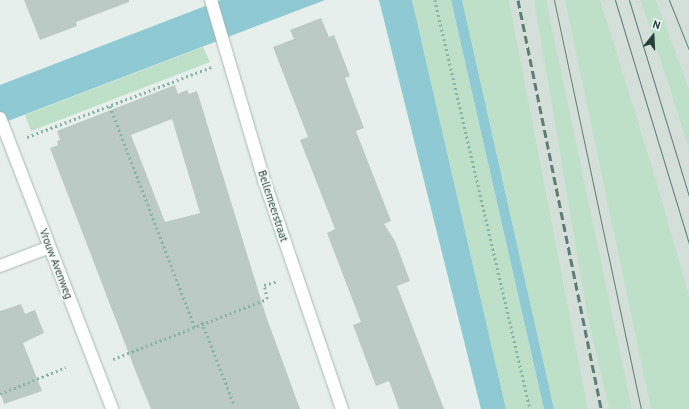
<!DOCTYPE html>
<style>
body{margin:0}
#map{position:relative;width:689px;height:409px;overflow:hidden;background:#e6efeb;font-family:"PT Sans",sans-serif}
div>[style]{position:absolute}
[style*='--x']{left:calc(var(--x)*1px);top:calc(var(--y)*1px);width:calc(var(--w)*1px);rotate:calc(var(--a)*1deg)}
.built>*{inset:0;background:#d4dfda}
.green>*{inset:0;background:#bfe0c8}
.water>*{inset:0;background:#8ec9d4}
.building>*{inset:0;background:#bbcac4}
.path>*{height:2.5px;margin-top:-1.25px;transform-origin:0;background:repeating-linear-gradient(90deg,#86b3a5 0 2px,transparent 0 5px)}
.roads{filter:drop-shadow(0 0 1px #a8b8b2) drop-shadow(0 0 1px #a8b8b2)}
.minor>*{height:12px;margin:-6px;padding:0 6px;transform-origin:6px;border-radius:6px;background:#fff}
.tram>*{height:1px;margin:-0.5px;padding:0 0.5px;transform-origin:0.5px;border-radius:0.5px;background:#5f7d75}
.rail>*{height:3px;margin-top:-1.5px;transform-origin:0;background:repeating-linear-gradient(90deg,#5f7d75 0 8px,transparent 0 12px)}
span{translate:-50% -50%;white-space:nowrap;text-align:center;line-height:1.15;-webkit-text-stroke:4px #f7fbf9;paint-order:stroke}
.street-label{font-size:11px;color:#24423a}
.north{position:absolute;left:633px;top:16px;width:40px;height:40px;-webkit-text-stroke:3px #f7fbf9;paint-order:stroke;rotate:18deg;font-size:11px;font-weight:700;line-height:16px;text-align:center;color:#24423a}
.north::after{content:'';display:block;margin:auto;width:14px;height:18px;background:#24423a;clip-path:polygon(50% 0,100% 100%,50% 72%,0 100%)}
</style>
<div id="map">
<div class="built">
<i style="clip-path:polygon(509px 0,689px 0,689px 409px,588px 409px)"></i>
</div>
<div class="green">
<i style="clip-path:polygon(412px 0,451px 0,544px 409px,506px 409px)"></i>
<i style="clip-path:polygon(462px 0,509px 0,588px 409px,554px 409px)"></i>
<i style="clip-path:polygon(534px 0,546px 0,632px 409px,609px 409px,588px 318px)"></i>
<i style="clip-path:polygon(565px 0,600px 0,652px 167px,689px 296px,689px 409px,651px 409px)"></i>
<i style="clip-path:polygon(641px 0,656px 0,689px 89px,689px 148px)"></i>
<i style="clip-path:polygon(203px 47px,210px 62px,31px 131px,25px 115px)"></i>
</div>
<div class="water">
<i style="clip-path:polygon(221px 0,325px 0,0 124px,0 85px)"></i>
<i style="clip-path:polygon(379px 0,412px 0,506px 409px,481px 409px)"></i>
<i style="clip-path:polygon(451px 0,462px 0,554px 409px,544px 409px)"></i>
</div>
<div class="building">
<i style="clip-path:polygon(24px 0,129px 0,129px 2px,76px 22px,77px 26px,40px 40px)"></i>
<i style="clip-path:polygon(321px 18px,329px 37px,334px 35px,350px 76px,345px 78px,364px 128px,356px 131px,391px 221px,384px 224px,395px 241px,410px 281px,397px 286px,444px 409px,399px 409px,389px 381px,376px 386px,353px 325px,361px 322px,327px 233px,335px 229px,300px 140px,308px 137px,273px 47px,294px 39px,290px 30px)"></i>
<i style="clip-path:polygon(evenodd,175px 85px,178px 94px,187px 90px,189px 94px,197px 91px,266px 316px,300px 409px,151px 409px,137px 375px,50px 148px,58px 145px,57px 141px,60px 140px,57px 131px,175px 85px,172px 119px,200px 213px,165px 222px,131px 135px,172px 119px)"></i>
<i style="clip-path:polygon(21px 304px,25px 314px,35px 310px,44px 333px,23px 343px,42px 391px,4px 404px,0 392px,0 311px)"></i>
</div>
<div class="path">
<i style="--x:435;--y:0;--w:420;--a:76.9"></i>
<i style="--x:110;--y:106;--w:237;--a:69"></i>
<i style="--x:27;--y:137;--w:197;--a:-20.8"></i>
<i style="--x:202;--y:322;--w:88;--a:68.7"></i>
<i style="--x:113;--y:359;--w:165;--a:-21.3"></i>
<i style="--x:267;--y:299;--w:14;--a:-102"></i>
<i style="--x:264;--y:285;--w:15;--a:-16"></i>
<i style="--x:0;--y:394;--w:71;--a:-22.2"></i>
</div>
<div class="roads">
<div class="minor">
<i style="--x:211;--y:0;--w:191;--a:73.6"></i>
<i style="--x:265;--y:183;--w:239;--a:71.2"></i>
<i style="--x:0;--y:118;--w:312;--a:68.9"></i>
<i style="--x:0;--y:266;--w:53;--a:-20.8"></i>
</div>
</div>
<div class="tram">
<i style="--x:554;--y:0;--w:418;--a:78"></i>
<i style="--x:615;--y:0;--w:255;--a:73.1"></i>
<i style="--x:629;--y:0;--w:205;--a:73"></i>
<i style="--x:669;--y:0;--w:54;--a:68.2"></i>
</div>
<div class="rail">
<i style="--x:518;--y:0;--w:417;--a:78.5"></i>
</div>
<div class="street-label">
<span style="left:273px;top:206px;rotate:72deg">Bellemeerstraat</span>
<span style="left:56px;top:264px;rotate:69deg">Vrouw Avenweg</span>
</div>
<div class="north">N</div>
</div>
